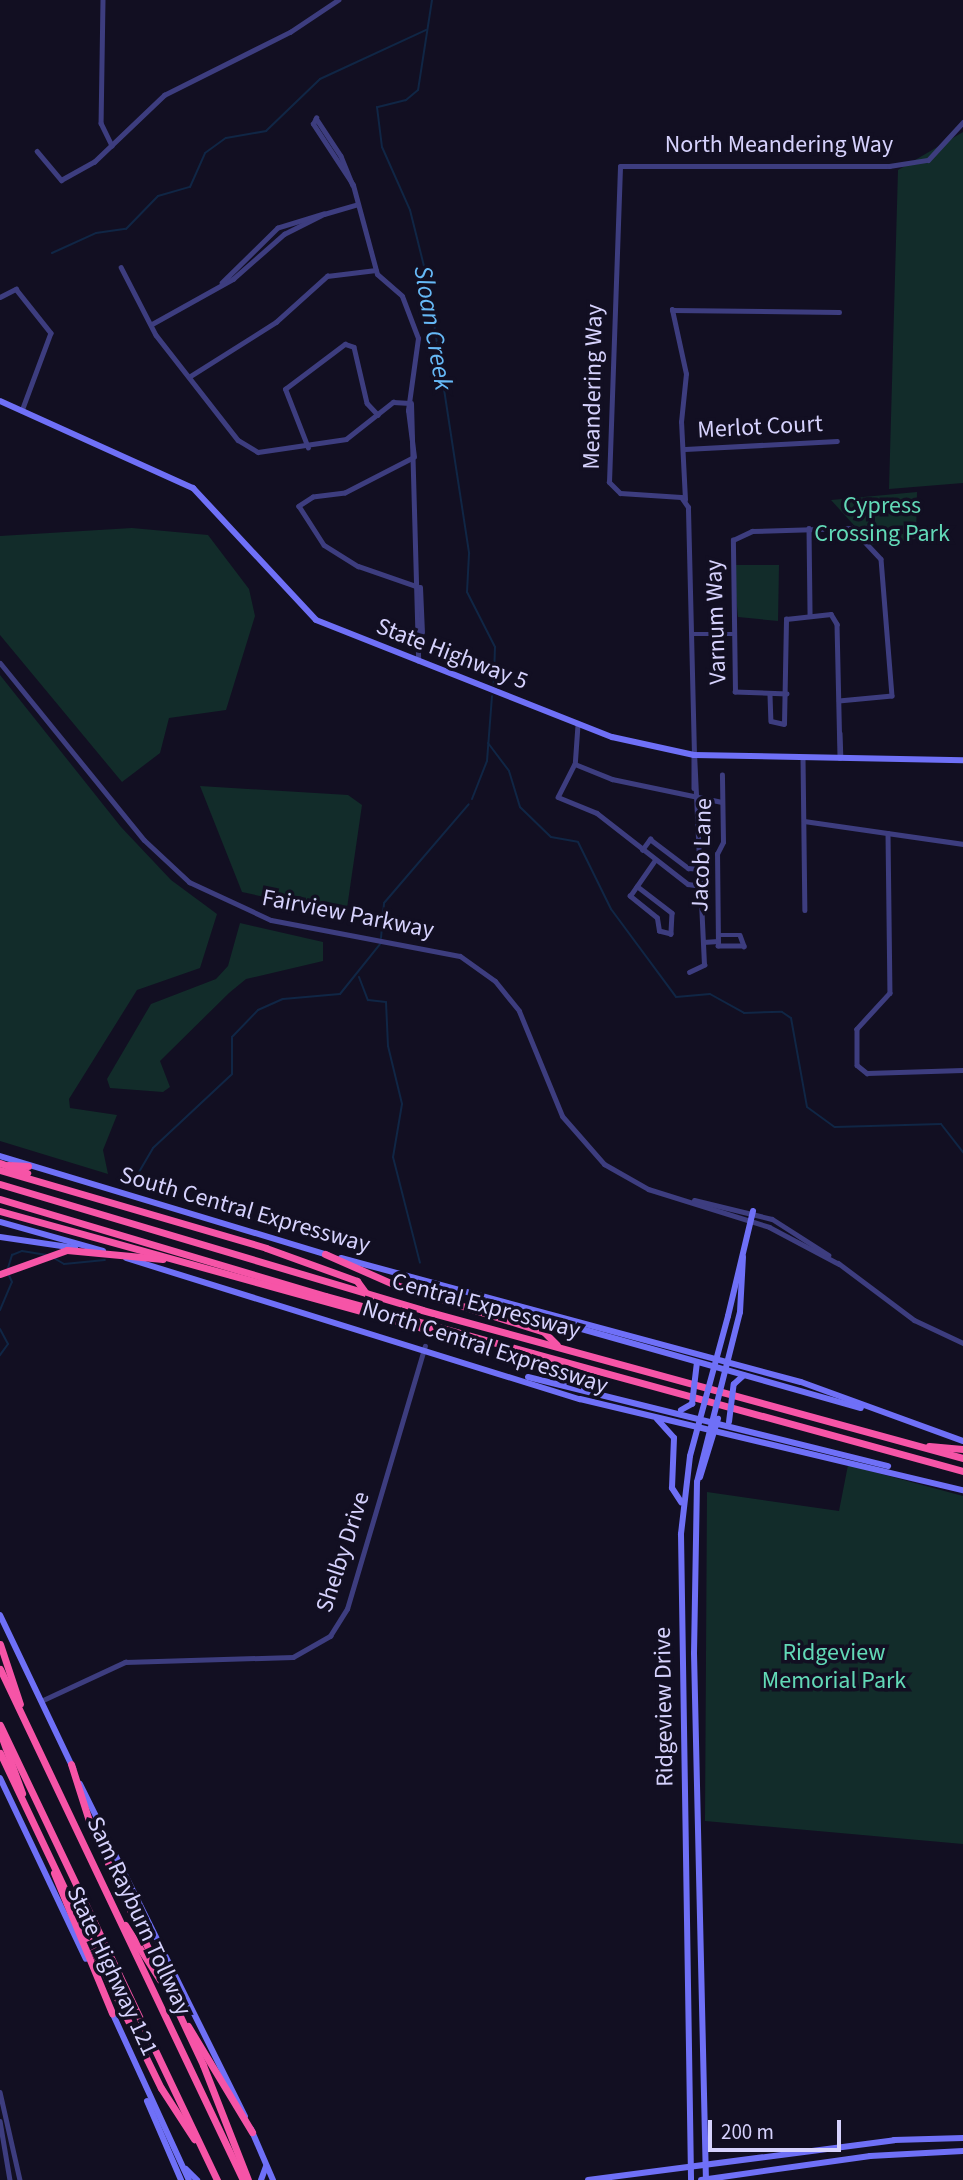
<!DOCTYPE html>
<style>
body{margin:0}
#map{position:relative;width:963px;height:2180px;overflow:hidden;background:#120f22;font-family:"Source Sans 3",sans-serif}
div>[style]{position:absolute}
[style*='--x']{left:calc(var(--x)*1px);top:calc(var(--y)*1px);width:calc(var(--w)*1px);rotate:calc(var(--a)*1deg)}
.green>*{inset:0;background:#122c2a}
.stream>*{height:2px;margin:-1px;padding:0 1px;transform-origin:1px;border-radius:1px;background:#102645}
.minor>*{height:4.5px;margin:-2.25px;padding:0 2.25px;transform-origin:2.25px;border-radius:2.25px;background:#3d3d7f}
.tertiary>*{height:5px;margin:-2.5px;padding:0 2.5px;transform-origin:2.5px;border-radius:2.5px;background:#3d3d7f}
.secondary>*{height:6px;margin:-3px;padding:0 3px;transform-origin:3px;border-radius:3px;background:#6f70f7}
.motorway>*{height:7px;margin:-3.5px;padding:0 3.5px;transform-origin:3.5px;border-radius:3.5px;background:#f654a7}
.secondary-bridge>*{height:6px;margin:-3px;padding:0 3px;transform-origin:3px;border-radius:3px;background:#6f70f7}
.motorway-bridge>*{height:7px;margin:-3.5px;padding:0 3.5px;transform-origin:3.5px;border-radius:3.5px;background:#f654a7}
span{translate:-50% -50%;white-space:nowrap;text-align:center;line-height:1.15;-webkit-text-stroke:7px #120f22;paint-order:stroke}
.street-label{font-size:24px;color:#d6d2fd}
.park-label{font-size:24px;color:#62d9b7}
.water-label{font-size:26px;color:#66b9f7;font-style:italic}
.scale{position:absolute;left:708px;top:2120px;width:133px;height:32px;box-sizing:border-box;border:4px solid #d6d2fd;border-top:0;padding-left:9px;font-size:21px;line-height:24px;white-space:nowrap;color:#d6d2fd;-webkit-text-stroke:5px #120f22;paint-order:stroke}
</style>
<div id="map">
<div class="green">
<i style="clip-path:polygon(963px 132px,963px 483px,889px 489px,898px 170px)"></i>
<i style="clip-path:polygon(917px 492px,916px 539px,872px 545px,831px 500px)"></i>
<i style="clip-path:polygon(132px 528px,208px 535px,249px 589px,255px 616px,226px 710px,169px 718px,160px 753px,122px 782px,0 635px,0 536px)"></i>
<i style="clip-path:polygon(733px 565px,779px 565px,778px 621px,738px 617px)"></i>
<i style="clip-path:polygon(0 675px,121px 827px,171px 880px,217px 914px,200px 968px,137px 990px,69px 1099px,70px 1108px,117px 1115px,103px 1150px,108px 1174px,0 1141px)"></i>
<i style="clip-path:polygon(200px 786px,348px 795px,362px 805px,346px 915px,242px 892px)"></i>
<i style="clip-path:polygon(240px 923px,323px 942px,323px 961px,246px 979px,229px 993px,160px 1061px,170px 1087px,163px 1092px,110px 1088px,107px 1079px,151px 1004px,216px 979px,228px 966px)"></i>
<i style="clip-path:polygon(848px 1465px,963px 1496px,963px 1844px,705px 1821px,707px 1492px,839px 1511px)"></i>
</div>
<div class="stream">
<i style="--x:432;--y:0;--w:91;--a:98.8"></i>
<i style="--x:418;--y:90;--w:16;--a:140"></i>
<i style="--x:406;--y:100;--w:30;--a:166"></i>
<i style="--x:377;--y:107;--w:40;--a:82.9"></i>
<i style="--x:382;--y:147;--w:69;--a:66"></i>
<i style="--x:410;--y:210;--w:70;--a:76"></i>
<i style="--x:427;--y:278;--w:279;--a:81.3"></i>
<i style="--x:469;--y:554;--w:38;--a:93"></i>
<i style="--x:467;--y:592;--w:62;--a:63"></i>
<i style="--x:495;--y:647;--w:38;--a:92"></i>
<i style="--x:52;--y:253;--w:48;--a:-24.4"></i>
<i style="--x:96;--y:233;--w:30;--a:-8"></i>
<i style="--x:126;--y:229;--w:46;--a:-45.9"></i>
<i style="--x:158;--y:196;--w:33;--a:-16"></i>
<i style="--x:190;--y:187;--w:37;--a:-66"></i>
<i style="--x:205;--y:153;--w:26;--a:-36"></i>
<i style="--x:226;--y:138;--w:41;--a:-9.9"></i>
<i style="--x:266;--y:131;--w:75;--a:-43.9"></i>
<i style="--x:320;--y:79;--w:117;--a:-24.8"></i>
<i style="--x:488;--y:743;--w:35;--a:53"></i>
<i style="--x:509;--y:771;--w:38;--a:73"></i>
<i style="--x:520;--y:807;--w:43;--a:44.1"></i>
<i style="--x:551;--y:837;--w:27;--a:10"></i>
<i style="--x:578;--y:842;--w:75;--a:63.8"></i>
<i style="--x:611;--y:909;--w:109;--a:53.5"></i>
<i style="--x:676;--y:997;--w:34;--a:-5"></i>
<i style="--x:710;--y:994;--w:39;--a:29"></i>
<i style="--x:744;--y:1013;--w:38;--a:-2"></i>
<i style="--x:782;--y:1012;--w:11;--a:34"></i>
<i style="--x:791;--y:1018;--w:90;--a:79.8"></i>
<i style="--x:807;--y:1107;--w:34;--a:36"></i>
<i style="--x:835;--y:1127;--w:106;--a:-1.6"></i>
<i style="--x:941;--y:1124;--w:36;--a:52"></i>
<i style="--x:472;--y:799;--w:41;--a:-68.5"></i>
<i style="--x:487;--y:761;--w:65;--a:-85.6"></i>
<i style="--x:381;--y:938;--w:35;--a:-85"></i>
<i style="--x:384;--y:903;--w:130;--a:-49.4"></i>
<i style="--x:359;--y:977;--w:25;--a:69"></i>
<i style="--x:368;--y:1000;--w:18;--a:6"></i>
<i style="--x:386;--y:1002;--w:44;--a:87.4"></i>
<i style="--x:388;--y:1046;--w:60;--a:76.4"></i>
<i style="--x:402;--y:1104;--w:54;--a:99.6"></i>
<i style="--x:393;--y:1157;--w:109;--a:75.7"></i>
<i style="--x:132;--y:1184;--w:42;--a:-59.7"></i>
<i style="--x:153;--y:1148;--w:108;--a:-43.1"></i>
<i style="--x:232;--y:1074;--w:37;--a:-90"></i>
<i style="--x:232;--y:1037;--w:37;--a:-46"></i>
<i style="--x:258;--y:1010;--w:27;--a:-24"></i>
<i style="--x:283;--y:999;--w:57;--a:-5"></i>
<i style="--x:340;--y:994;--w:64;--a:-51.3"></i>
<i style="--x:52;--y:1257;--w:14;--a:30"></i>
<i style="--x:64;--y:1264;--w:41;--a:-5.6"></i>
<i style="--x:8;--y:1268;--w:14;--a:-73"></i>
<i style="--x:12;--y:1255;--w:11;--a:-22"></i>
<i style="--x:22;--y:1251;--w:25;--a:9"></i>
<i style="--x:0;--y:1310;--w:30;--a:-67"></i>
<i style="--x:12;--y:1282;--w:10;--a:-114"></i>
<i style="--x:0;--y:1329;--w:17;--a:62"></i>
<i style="--x:8;--y:1344;--w:14;--a:126"></i>
</div>
<div class="minor">
<i style="--x:103;--y:0;--w:123;--a:90.9"></i>
<i style="--x:101;--y:123;--w:25;--a:64"></i>
<i style="--x:316;--y:118;--w:45;--a:56.7"></i>
<i style="--x:341;--y:156;--w:31;--a:68"></i>
<i style="--x:353;--y:185;--w:73;--a:-123.3"></i>
<i style="--x:313;--y:124;--w:7;--a:-63"></i>
<i style="--x:37;--y:151;--w:38;--a:50"></i>
<i style="--x:61;--y:180;--w:38;--a:-29"></i>
<i style="--x:94;--y:162;--w:97;--a:-43.7"></i>
<i style="--x:164;--y:95;--w:141;--a:-26.6"></i>
<i style="--x:290;--y:32;--w:58;--a:-33.7"></i>
<i style="--x:324;--y:214;--w:35;--a:-16"></i>
<i style="--x:121;--y:267;--w:76;--a:62.8"></i>
<i style="--x:156;--y:335;--w:133;--a:52"></i>
<i style="--x:238;--y:440;--w:23;--a:31"></i>
<i style="--x:258;--y:452;--w:89;--a:-8.4"></i>
<i style="--x:346;--y:439;--w:60;--a:-38.2"></i>
<i style="--x:393;--y:402;--w:17;--a:3"></i>
<i style="--x:0;--y:297;--w:18;--a:-27"></i>
<i style="--x:16;--y:289;--w:56;--a:51.5"></i>
<i style="--x:51;--y:333;--w:83;--a:110.4"></i>
<i style="--x:152;--y:324;--w:93;--a:-29.1"></i>
<i style="--x:233;--y:279;--w:68;--a:-41.4"></i>
<i style="--x:284;--y:234;--w:45;--a:-26.6"></i>
<i style="--x:324;--y:214;--w:48;--a:163.1"></i>
<i style="--x:278;--y:228;--w:78;--a:135.5"></i>
<i style="--x:189;--y:377;--w:103;--a:-32.3"></i>
<i style="--x:276;--y:322;--w:69;--a:-42"></i>
<i style="--x:327;--y:276;--w:49;--a:-7"></i>
<i style="--x:308;--y:448;--w:63;--a:-111.3"></i>
<i style="--x:285;--y:389;--w:75;--a:-36.9"></i>
<i style="--x:345;--y:344;--w:9;--a:18"></i>
<i style="--x:354;--y:347;--w:57;--a:76.9"></i>
<i style="--x:367;--y:403;--w:16;--a:47"></i>
<i style="--x:685;--y:449;--w:152;--a:-3"></i>
<i style="--x:413;--y:458;--w:76;--a:152.8"></i>
<i style="--x:345;--y:493;--w:32;--a:173"></i>
<i style="--x:313;--y:497;--w:17;--a:147"></i>
<i style="--x:299;--y:506;--w:46;--a:57.3"></i>
<i style="--x:324;--y:545;--w:40;--a:32"></i>
<i style="--x:358;--y:566;--w:65;--a:19"></i>
<i style="--x:685;--y:500;--w:78;--a:-92.9"></i>
<i style="--x:681;--y:422;--w:48;--a:-84.1"></i>
<i style="--x:686;--y:374;--w:66;--a:-102.3"></i>
<i style="--x:672;--y:310;--w:167;--a:0.7"></i>
<i style="--x:809;--y:528;--w:86;--a:89.3"></i>
<i style="--x:692;--y:634;--w:42;--a:0"></i>
<i style="--x:787;--y:694;--w:52;--a:-177.8"></i>
<i style="--x:735;--y:692;--w:152;--a:-90.8"></i>
<i style="--x:733;--y:540;--w:21;--a:-25"></i>
<i style="--x:752;--y:531;--w:100;--a:-1.7"></i>
<i style="--x:852;--y:528;--w:42;--a:46.9"></i>
<i style="--x:881;--y:559;--w:137;--a:85.4"></i>
<i style="--x:892;--y:696;--w:53;--a:174.6"></i>
<i style="--x:770;--y:695;--w:26;--a:88"></i>
<i style="--x:771;--y:721;--w:13;--a:13"></i>
<i style="--x:784;--y:724;--w:105;--a:-88.9"></i>
<i style="--x:786;--y:619;--w:45;--a:-6.3"></i>
<i style="--x:831;--y:614;--w:12;--a:59"></i>
<i style="--x:837;--y:624;--w:134;--a:88.7"></i>
<i style="--x:578;--y:725;--w:39;--a:94"></i>
<i style="--x:575;--y:764;--w:37;--a:117"></i>
<i style="--x:558;--y:797;--w:42;--a:22.3"></i>
<i style="--x:597;--y:813;--w:115;--a:38"></i>
<i style="--x:688;--y:884;--w:15;--a:8"></i>
<i style="--x:840;--y:733;--w:24;--a:88"></i>
<i style="--x:694;--y:756;--w:32;--a:90"></i>
<i style="--x:803;--y:757;--w:153;--a:89.3"></i>
<i style="--x:575;--y:764;--w:40;--a:22"></i>
<i style="--x:612;--y:779;--w:112;--a:11.8"></i>
<i style="--x:804;--y:821;--w:161;--a:8.2"></i>
<i style="--x:888;--y:833;--w:160;--a:89.3"></i>
<i style="--x:890;--y:993;--w:49;--a:132.5"></i>
<i style="--x:857;--y:1029;--w:36;--a:90"></i>
<i style="--x:857;--y:1065;--w:13;--a:39"></i>
<i style="--x:867;--y:1073;--w:96;--a:-1.8"></i>
<i style="--x:642;--y:850;--w:14;--a:-54"></i>
<i style="--x:650;--y:839;--w:48;--a:37.3"></i>
<i style="--x:688;--y:868;--w:14;--a:4"></i>
<i style="--x:637;--y:886;--w:44;--a:37.6"></i>
<i style="--x:672;--y:913;--w:21;--a:93"></i>
<i style="--x:671;--y:934;--w:12;--a:-166"></i>
<i style="--x:659;--y:931;--w:13;--a:-99"></i>
<i style="--x:657;--y:918;--w:35;--a:-141"></i>
<i style="--x:630;--y:896;--w:44;--a:-55.2"></i>
<i style="--x:718;--y:935;--w:22;--a:0"></i>
<i style="--x:740;--y:935;--w:12;--a:70"></i>
<i style="--x:744;--y:946;--w:26;--a:180"></i>
<i style="--x:718;--y:946;--w:92;--a:-90.6"></i>
<i style="--x:717;--y:854;--w:13;--a:-63"></i>
<i style="--x:723;--y:842;--w:67;--a:-90.9"></i>
<i style="--x:703;--y:942;--w:15;--a:-4"></i>
<i style="--x:689;--y:972;--w:17;--a:-25"></i>
<i style="--x:704;--y:965;--w:210;--a:-92.7"></i>
<i style="--x:41;--y:1701;--w:93;--a:-24.9"></i>
<i style="--x:125;--y:1662;--w:168;--a:-1.7"></i>
<i style="--x:293;--y:1657;--w:43;--a:-29.6"></i>
<i style="--x:330;--y:1636;--w:32;--a:-58"></i>
<i style="--x:347;--y:1609;--w:274;--a:-73.5"></i>
<i style="--x:0;--y:2092;--w:90;--a:77.2"></i>
<i style="--x:0;--y:2121;--w:60;--a:80.4"></i>
</div>
<div class="tertiary">
<i style="--x:353;--y:185;--w:92;--a:74.9"></i>
<i style="--x:377;--y:274;--w:33;--a:41"></i>
<i style="--x:402;--y:296;--w:45;--a:69.1"></i>
<i style="--x:418;--y:338;--w:73;--a:97.9"></i>
<i style="--x:408;--y:410;--w:47;--a:82.7"></i>
<i style="--x:411;--y:403;--w:258;--a:88.4"></i>
<i style="--x:420;--y:587;--w:45;--a:87.5"></i>
<i style="--x:0;--y:663;--w:228;--a:50.9"></i>
<i style="--x:144;--y:840;--w:62;--a:43"></i>
<i style="--x:189;--y:882;--w:90;--a:24.9"></i>
<i style="--x:271;--y:920;--w:192;--a:10.8"></i>
<i style="--x:460;--y:956;--w:43;--a:35.5"></i>
<i style="--x:495;--y:981;--w:38;--a:51"></i>
<i style="--x:519;--y:1011;--w:113;--a:67.7"></i>
<i style="--x:562;--y:1116;--w:64;--a:48.8"></i>
<i style="--x:604;--y:1164;--w:51;--a:29.6"></i>
<i style="--x:648;--y:1189;--w:127;--a:17.4"></i>
<i style="--x:769;--y:1227;--w:79;--a:27.9"></i>
<i style="--x:694;--y:755;--w:248;--a:-91.4"></i>
<i style="--x:688;--y:507;--w:12;--a:-125"></i>
<i style="--x:681;--y:497;--w:61;--a:-176.2"></i>
<i style="--x:620;--y:493;--w:16;--a:-135"></i>
<i style="--x:609;--y:482;--w:316;--a:-88"></i>
<i style="--x:620;--y:166;--w:269;--a:0"></i>
<i style="--x:889;--y:166;--w:39;--a:-9"></i>
<i style="--x:928;--y:160;--w:52;--a:-47.4"></i>
<i style="--x:694;--y:1200;--w:80;--a:13.7"></i>
<i style="--x:772;--y:1219;--w:67;--a:32.7"></i>
<i style="--x:838;--y:1263;--w:95;--a:36.9"></i>
<i style="--x:914;--y:1320;--w:54;--a:25.1"></i>
</div>
<div class="secondary">
<i style="--x:0;--y:401;--w:212;--a:24.3"></i>
<i style="--x:193;--y:488;--w:180;--a:47"></i>
<i style="--x:316;--y:620;--w:318;--a:21.6"></i>
<i style="--x:612;--y:737;--w:84;--a:12.4"></i>
<i style="--x:694;--y:755;--w:269;--a:1.1"></i>
<i style="--x:0;--y:1156;--w:342;--a:16.8"></i>
<i style="--x:0;--y:1222;--w:107;--a:15.7"></i>
<i style="--x:0;--y:1237;--w:76;--a:8.3"></i>
<i style="--x:126;--y:1258;--w:475;--a:17.3"></i>
<i style="--x:580;--y:1399;--w:394;--a:13.4"></i>
<i style="--x:341;--y:1258;--w:476;--a:15.1"></i>
<i style="--x:801;--y:1382;--w:172;--a:20"></i>
<i style="--x:740;--y:1312;--w:55;--a:-86.9"></i>
<i style="--x:525;--y:1313;--w:349;--a:15.8"></i>
<i style="--x:728;--y:1316;--w:108;--a:-76.6"></i>
<i style="--x:528;--y:1377;--w:371;--a:13.9"></i>
<i style="--x:657;--y:1419;--w:25;--a:48"></i>
<i style="--x:674;--y:1438;--w:50;--a:92.3"></i>
<i style="--x:672;--y:1488;--w:17;--a:57"></i>
<i style="--x:690;--y:1456;--w:79;--a:96.6"></i>
<i style="--x:681;--y:1534;--w:646;--a:89.11"></i>
<i style="--x:697;--y:1482;--w:171;--a:91"></i>
<i style="--x:694;--y:1653;--w:527;--a:88.7"></i>
<i style="--x:0;--y:1615;--w:170;--a:64.5"></i>
<i style="--x:0;--y:1778;--w:200;--a:64.6"></i>
<i style="--x:80;--y:1784;--w:371;--a:63.6"></i>
<i style="--x:111;--y:2010;--w:187;--a:65.4"></i>
<i style="--x:147;--y:2101;--w:86;--a:66.7"></i>
<i style="--x:251;--y:2129;--w:56;--a:66.7"></i>
<i style="--x:186;--y:2169;--w:16;--a:45"></i>
<i style="--x:261;--y:2180;--w:15;--a:-70"></i>
<i style="--x:588;--y:2180;--w:309;--a:-7.4"></i>
<i style="--x:894;--y:2140;--w:69;--a:-1.7"></i>
<i style="--x:701;--y:2180;--w:171;--a:-8.1"></i>
<i style="--x:870;--y:2156;--w:93;--a:-3.1"></i>
</div>
<div class="motorway">
<i style="--x:8;--y:1165;--w:20;--a:3"></i>
<i style="--x:0;--y:1170;--w:277;--a:16.3"></i>
<i style="--x:266;--y:1248;--w:97;--a:19.9"></i>
<i style="--x:357;--y:1281;--w:14;--a:54"></i>
<i style="--x:0;--y:1184;--w:440;--a:16.6"></i>
<i style="--x:422;--y:1310;--w:561;--a:15.3"></i>
<i style="--x:0;--y:1199;--w:339;--a:16.6"></i>
<i style="--x:325;--y:1296;--w:662;--a:15.34"></i>
<i style="--x:0;--y:1211;--w:478;--a:15.5"></i>
<i style="--x:325;--y:1254;--w:74;--a:23.8"></i>
<i style="--x:393;--y:1284;--w:158;--a:17.6"></i>
<i style="--x:544;--y:1332;--w:18;--a:45"></i>
<i style="--x:929;--y:1446;--w:34;--a:5"></i>
<i style="--x:0;--y:1644;--w:63;--a:71.6"></i>
<i style="--x:0;--y:1669;--w:566;--a:64.57"></i>
<i style="--x:0;--y:1725;--w:504;--a:64.5"></i>
<i style="--x:1;--y:1735;--w:62;--a:70.1"></i>
<i style="--x:71;--y:1764;--w:66;--a:72.4"></i>
<i style="--x:91;--y:1827;--w:96;--a:64.8"></i>
<i style="--x:54;--y:1873;--w:152;--a:67.5"></i>
<i style="--x:125;--y:1925;--w:65;--a:57.5"></i>
<i style="--x:96;--y:1955;--w:148;--a:64"></i>
<i style="--x:161;--y:2088;--w:61;--a:57.1"></i>
<i style="--x:188;--y:2026;--w:124;--a:58.9"></i>
<i style="--x:203;--y:2065;--w:123;--a:68.6"></i>
</div>
<div class="secondary-bridge">
<i style="--x:681;--y:1410;--w:13;--a:-29"></i>
<i style="--x:692;--y:1404;--w:42;--a:-83.2"></i>
<i style="--x:729;--y:1422;--w:38;--a:-83"></i>
<i style="--x:734;--y:1384;--w:13;--a:-42"></i>
<i style="--x:690;--y:1456;--w:145;--a:-74.8"></i>
<i style="--x:700;--y:1477;--w:61;--a:-72.8"></i>
<i style="--x:697;--y:1482;--w:175;--a:-75.8"></i>
</div>
<div class="motorway-bridge">
<i style="--x:0;--y:1163;--w:29;--a:20"></i>
<i style="--x:0;--y:1274;--w:71;--a:-19.7"></i>
<i style="--x:67;--y:1250;--w:96;--a:5.4"></i>
<i style="--x:0;--y:1753;--w:224;--a:64.6"></i>
<i style="--x:132;--y:1914;--w:167;--a:64.8"></i>
</div>
<div class="street-label">
<span style="left:779px;top:145px">North Meandering Way</span>
<span style="left:593px;top:387px;rotate:-89deg">Meandering Way</span>
<span style="left:760px;top:427px;rotate:-3deg">Merlot Court</span>
<span style="left:716px;top:622px;rotate:-92deg">Varnum Way</span>
<span style="left:452px;top:654px;rotate:21deg">State Highway 5</span>
<span style="left:702px;top:855px;rotate:-88deg">Jacob Lane</span>
<span style="left:348px;top:914px;rotate:11deg">Fairview Parkway</span>
<span style="left:245px;top:1210px;rotate:16deg">South Central Expressway</span>
<span style="left:486px;top:1306px;rotate:15deg">Central Expressway</span>
<span style="left:485px;top:1347px;rotate:18deg">North Central Expressway</span>
<span style="left:343px;top:1552px;rotate:-72deg">Shelby Drive</span>
<span style="left:664px;top:1707px;rotate:-91deg">Ridgeview Drive</span>
<span style="left:139px;top:1916px;rotate:65deg">Sam Rayburn Tollway</span>
<span style="left:112px;top:1971px;rotate:65deg">State Highway 121</span>
</div>
<div class="park-label">
<span style="left:882px;top:520px">Cypress<br>Crossing Park</span>
<span style="left:834px;top:1667px">Ridgeview<br>Memorial Park</span>
</div>
<div class="water-label">
<span style="left:433px;top:328px;rotate:80deg">Sloan Creek</span>
</div>
<div class="scale">200 m</div>
</div>
